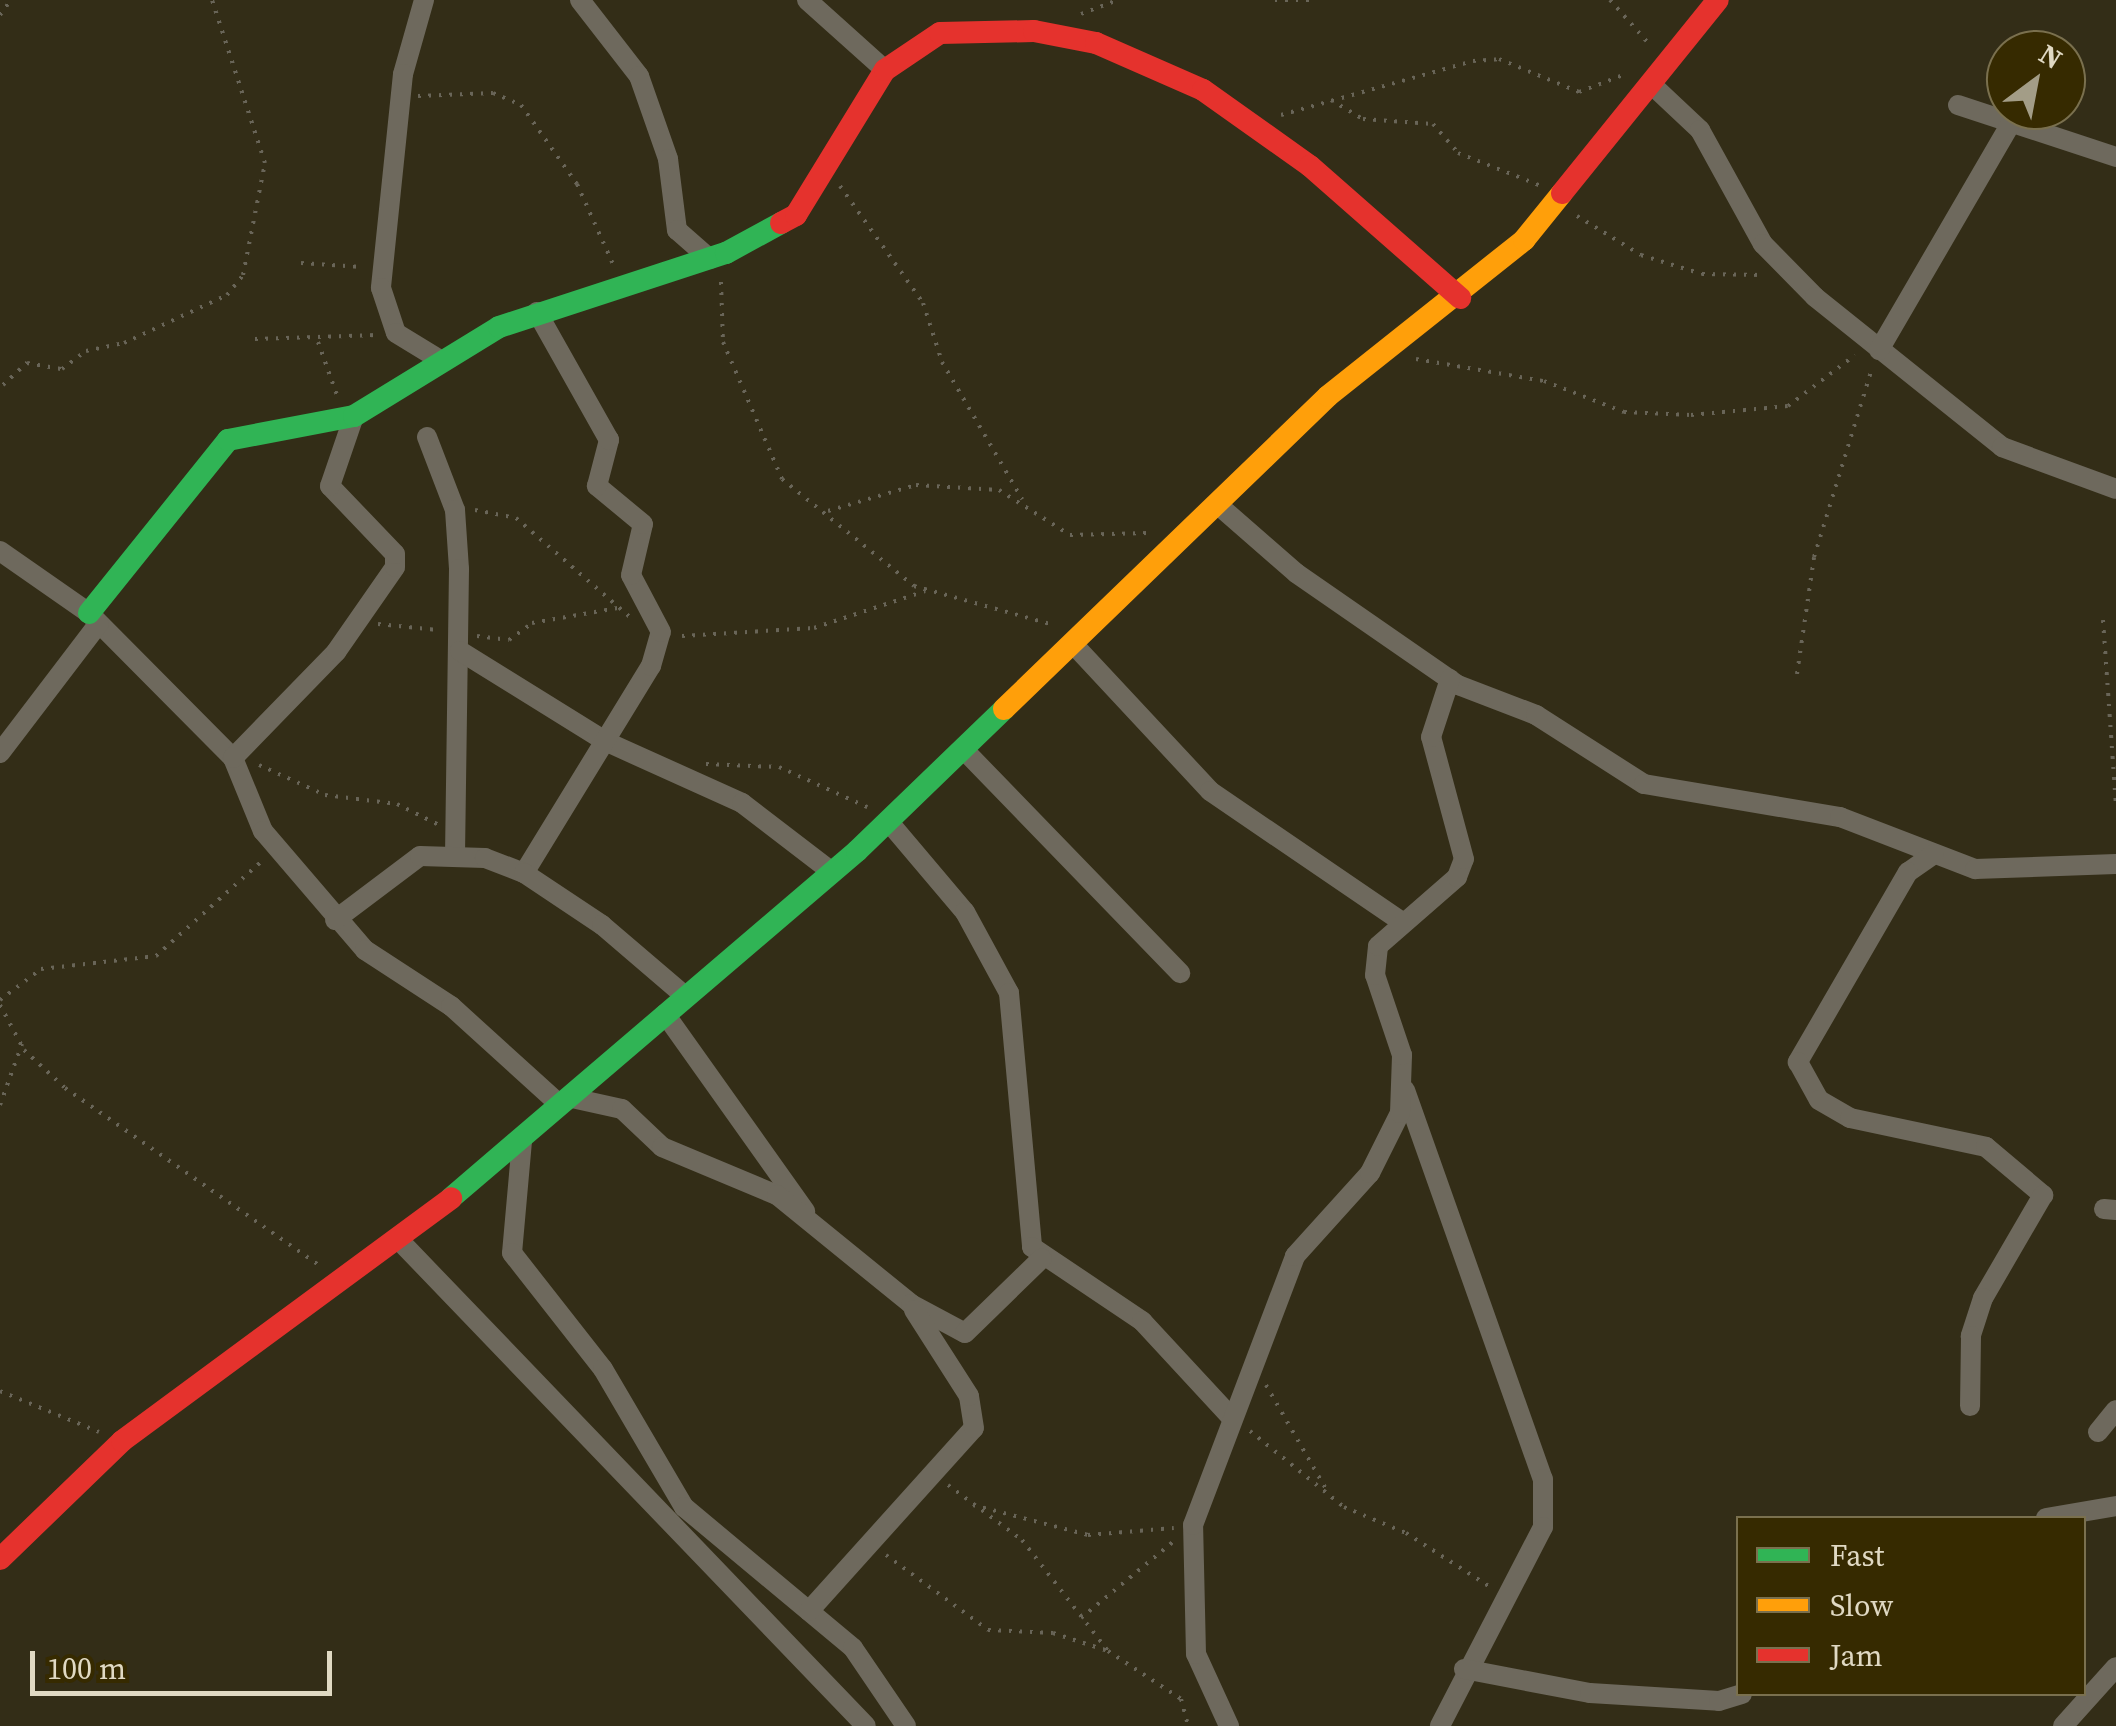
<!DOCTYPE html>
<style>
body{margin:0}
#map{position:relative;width:2116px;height:1726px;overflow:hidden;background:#332d17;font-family:"Source Serif 4",serif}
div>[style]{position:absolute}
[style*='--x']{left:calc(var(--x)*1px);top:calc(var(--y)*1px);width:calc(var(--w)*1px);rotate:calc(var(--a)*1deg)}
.path>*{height:4px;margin-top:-2px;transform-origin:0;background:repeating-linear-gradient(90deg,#696558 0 2.5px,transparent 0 10.5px)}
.street>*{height:20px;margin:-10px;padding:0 10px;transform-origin:10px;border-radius:10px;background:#6e695d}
.fast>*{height:22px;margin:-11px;padding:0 11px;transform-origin:11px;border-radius:11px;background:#30b455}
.slow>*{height:22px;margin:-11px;padding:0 11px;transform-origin:11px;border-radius:11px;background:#ff9f0a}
.jam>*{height:22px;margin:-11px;padding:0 11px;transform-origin:11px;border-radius:11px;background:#e5322d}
span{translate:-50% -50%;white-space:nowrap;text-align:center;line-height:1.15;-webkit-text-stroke:8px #362a00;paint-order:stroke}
.legend{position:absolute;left:1736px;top:1516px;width:350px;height:180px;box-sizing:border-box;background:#362a00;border:2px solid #7a704e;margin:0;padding:12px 18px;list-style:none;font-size:30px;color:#e0d9c3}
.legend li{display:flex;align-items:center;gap:20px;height:50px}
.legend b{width:50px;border:2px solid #7a704e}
.north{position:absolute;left:1986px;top:30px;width:100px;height:100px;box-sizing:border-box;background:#362a00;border:2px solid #7a704e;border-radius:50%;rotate:32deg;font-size:28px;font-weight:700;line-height:40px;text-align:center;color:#e0d9c3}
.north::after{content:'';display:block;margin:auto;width:35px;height:45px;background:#a39d87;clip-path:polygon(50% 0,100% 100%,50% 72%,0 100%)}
.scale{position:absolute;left:30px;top:1651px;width:302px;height:45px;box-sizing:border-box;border:5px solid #e0d9c3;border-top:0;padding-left:12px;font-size:30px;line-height:35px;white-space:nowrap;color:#e0d9c3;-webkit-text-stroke:8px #362a00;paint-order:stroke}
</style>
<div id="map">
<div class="path">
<i style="--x:1275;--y:0;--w:36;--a:0"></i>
<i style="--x:1610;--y:0;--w:60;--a:48.4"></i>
<i style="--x:1081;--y:14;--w:39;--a:-21"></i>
<i style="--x:0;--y:15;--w:19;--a:-54"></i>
<i style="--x:418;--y:96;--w:75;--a:-2.3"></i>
<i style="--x:493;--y:93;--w:30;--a:23"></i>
<i style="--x:521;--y:105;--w:97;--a:54.7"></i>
<i style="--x:577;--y:184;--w:88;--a:65.8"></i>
<i style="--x:1331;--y:100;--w:37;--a:31"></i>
<i style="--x:1363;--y:119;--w:70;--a:4.1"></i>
<i style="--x:1433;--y:124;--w:38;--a:49"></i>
<i style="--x:1458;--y:153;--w:87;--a:21.6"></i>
<i style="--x:1281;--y:115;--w:199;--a:-15.7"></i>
<i style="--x:1473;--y:61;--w:26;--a:-4"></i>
<i style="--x:1499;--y:59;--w:87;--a:22.4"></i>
<i style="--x:1579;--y:92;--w:47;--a:-21.1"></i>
<i style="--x:840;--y:186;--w:143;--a:54.6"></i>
<i style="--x:923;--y:303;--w:62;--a:72.1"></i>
<i style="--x:942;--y:362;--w:159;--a:59.7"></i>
<i style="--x:1577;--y:216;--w:75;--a:31.4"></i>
<i style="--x:1641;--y:255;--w:64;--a:17.3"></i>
<i style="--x:1702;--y:274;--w:61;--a:0.9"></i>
<i style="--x:301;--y:263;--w:61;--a:3.8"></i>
<i style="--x:721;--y:282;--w:60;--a:88.1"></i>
<i style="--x:723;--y:342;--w:149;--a:66.7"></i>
<i style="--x:782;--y:479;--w:170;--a:39"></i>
<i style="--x:914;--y:586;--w:145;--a:15.6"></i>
<i style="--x:255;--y:339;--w:122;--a:-1.9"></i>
<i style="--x:318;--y:342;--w:56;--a:70.3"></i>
<i style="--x:1416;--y:359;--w:130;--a:9.8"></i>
<i style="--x:1544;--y:381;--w:86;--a:21.2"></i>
<i style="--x:1624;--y:412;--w:67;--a:2.6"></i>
<i style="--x:1691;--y:415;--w:97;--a:-5.3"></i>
<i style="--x:1788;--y:406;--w:84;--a:-37.3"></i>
<i style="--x:3;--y:385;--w:33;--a:-43"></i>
<i style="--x:27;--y:363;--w:36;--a:10"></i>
<i style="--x:62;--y:369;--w:30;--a:-37"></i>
<i style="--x:86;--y:351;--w:39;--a:-12"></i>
<i style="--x:124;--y:343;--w:114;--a:-25"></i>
<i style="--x:227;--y:295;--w:26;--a:-51"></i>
<i style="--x:243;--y:275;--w:114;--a:-78.9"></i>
<i style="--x:265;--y:163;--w:171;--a:-108"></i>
<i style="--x:475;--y:510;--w:42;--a:11"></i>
<i style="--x:516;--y:518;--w:152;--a:41"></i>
<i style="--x:828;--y:511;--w:92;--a:-16.5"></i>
<i style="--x:916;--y:485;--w:83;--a:3.4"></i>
<i style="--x:999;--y:490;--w:84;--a:32.4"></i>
<i style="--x:1070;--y:535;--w:78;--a:-1.5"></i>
<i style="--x:2103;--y:620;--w:184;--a:86"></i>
<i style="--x:378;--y:624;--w:60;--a:5.7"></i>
<i style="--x:477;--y:636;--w:32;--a:7"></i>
<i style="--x:509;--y:640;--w:29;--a:-36"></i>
<i style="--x:532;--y:623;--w:87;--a:-9.9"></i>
<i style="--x:682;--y:636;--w:132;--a:-3.5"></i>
<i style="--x:814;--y:628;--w:117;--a:-18.4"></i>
<i style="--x:1797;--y:674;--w:118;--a:-81.7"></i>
<i style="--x:1814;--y:557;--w:198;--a:-72.9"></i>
<i style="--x:706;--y:764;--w:73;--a:2.4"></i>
<i style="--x:779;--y:767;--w:97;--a:24.4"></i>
<i style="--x:259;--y:765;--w:72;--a:24.4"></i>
<i style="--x:325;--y:795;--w:73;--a:7.1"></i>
<i style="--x:397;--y:804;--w:45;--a:26.6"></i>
<i style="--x:0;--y:1000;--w:51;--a:-37.1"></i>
<i style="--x:41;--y:969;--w:116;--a:-6.4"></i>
<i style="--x:156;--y:956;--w:142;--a:-41.9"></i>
<i style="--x:0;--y:1005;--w:51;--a:61.9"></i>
<i style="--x:24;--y:1050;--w:56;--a:42.8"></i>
<i style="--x:65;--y:1088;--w:310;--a:34.9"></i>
<i style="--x:0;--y:1105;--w:65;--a:-70.2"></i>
<i style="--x:1266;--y:1385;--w:120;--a:60"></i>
<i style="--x:0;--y:1391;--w:107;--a:22.5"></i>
<i style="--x:1250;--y:1431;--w:121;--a:39"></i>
<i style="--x:1344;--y:1507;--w:67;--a:22.8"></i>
<i style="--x:1406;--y:1533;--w:100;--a:32.7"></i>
<i style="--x:948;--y:1485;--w:92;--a:36.6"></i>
<i style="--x:1022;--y:1540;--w:140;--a:52.2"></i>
<i style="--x:1108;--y:1651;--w:87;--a:33.3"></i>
<i style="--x:1181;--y:1699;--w:28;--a:75"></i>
<i style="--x:973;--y:1505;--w:119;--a:14.6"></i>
<i style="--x:1088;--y:1535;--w:86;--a:-4.7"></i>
<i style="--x:886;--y:1555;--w:127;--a:36.3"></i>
<i style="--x:988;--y:1630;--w:65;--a:2.6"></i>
<i style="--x:1053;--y:1633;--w:58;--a:18.1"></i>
<i style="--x:1081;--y:1618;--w:119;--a:-39.6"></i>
</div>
<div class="street">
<i style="--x:424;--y:0;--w:77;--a:105.8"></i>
<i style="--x:403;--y:74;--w:215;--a:95.9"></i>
<i style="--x:381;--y:288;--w:47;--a:71.6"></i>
<i style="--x:396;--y:333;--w:48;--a:31.4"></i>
<i style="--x:580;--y:0;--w:96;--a:52.2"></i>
<i style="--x:639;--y:76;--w:88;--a:70.7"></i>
<i style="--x:668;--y:159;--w:72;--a:82.8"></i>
<i style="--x:677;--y:230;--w:44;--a:41.3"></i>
<i style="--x:807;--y:0;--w:105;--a:41.9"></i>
<i style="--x:1650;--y:83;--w:69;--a:43.2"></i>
<i style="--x:1700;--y:130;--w:130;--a:61.1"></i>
<i style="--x:1763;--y:244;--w:74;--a:45.5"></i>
<i style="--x:1815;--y:297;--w:240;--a:38.7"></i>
<i style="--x:2002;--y:447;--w:121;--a:20.2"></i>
<i style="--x:1958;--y:105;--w:166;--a:18.2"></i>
<i style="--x:1879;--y:350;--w:258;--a:-59.8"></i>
<i style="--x:427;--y:437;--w:78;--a:69"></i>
<i style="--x:455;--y:510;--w:59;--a:86.1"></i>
<i style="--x:459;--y:569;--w:284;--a:90.8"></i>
<i style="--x:1217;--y:504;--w:105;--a:41.1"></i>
<i style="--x:1296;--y:573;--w:197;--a:34.7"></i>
<i style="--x:1458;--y:685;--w:84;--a:21"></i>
<i style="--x:1536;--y:715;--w:128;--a:32.6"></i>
<i style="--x:1644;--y:784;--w:199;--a:9.6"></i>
<i style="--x:1840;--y:817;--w:145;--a:21.1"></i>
<i style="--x:1975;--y:869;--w:141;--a:-2"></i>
<i style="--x:0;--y:551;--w:108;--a:34.9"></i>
<i style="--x:89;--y:613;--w:204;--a:45.2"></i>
<i style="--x:233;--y:758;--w:79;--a:67.7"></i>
<i style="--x:263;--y:831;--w:157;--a:49.4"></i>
<i style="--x:365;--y:950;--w:103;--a:33.1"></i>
<i style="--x:451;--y:1006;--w:147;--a:42.2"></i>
<i style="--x:1075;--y:646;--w:198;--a:47"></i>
<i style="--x:1210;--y:791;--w:229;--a:34.3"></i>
<i style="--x:460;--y:651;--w:173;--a:31.8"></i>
<i style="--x:607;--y:742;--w:148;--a:24.3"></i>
<i style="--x:742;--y:803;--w:113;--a:37.5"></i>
<i style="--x:966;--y:752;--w:308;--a:45.9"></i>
<i style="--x:0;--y:753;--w:163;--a:-52.7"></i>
<i style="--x:233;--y:758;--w:148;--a:-45.8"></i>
<i style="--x:336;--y:652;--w:103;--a:-55.2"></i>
<i style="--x:395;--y:567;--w:13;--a:-90"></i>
<i style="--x:395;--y:554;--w:94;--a:-133.7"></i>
<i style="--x:330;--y:486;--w:74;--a:-71.1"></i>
<i style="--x:888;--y:821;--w:119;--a:49.8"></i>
<i style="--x:965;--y:912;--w:92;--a:61.5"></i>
<i style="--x:1009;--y:993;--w:255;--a:84.8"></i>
<i style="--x:1032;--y:1247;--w:133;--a:33.9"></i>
<i style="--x:1142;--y:1321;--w:129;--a:47.2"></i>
<i style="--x:1934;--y:854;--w:32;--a:145"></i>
<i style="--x:1908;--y:872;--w:220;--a:120.1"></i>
<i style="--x:1798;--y:1062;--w:43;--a:61.1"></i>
<i style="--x:1819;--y:1100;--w:36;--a:30"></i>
<i style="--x:1850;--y:1118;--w:139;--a:12"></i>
<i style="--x:1986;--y:1147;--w:75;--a:40.1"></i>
<i style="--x:2043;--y:1195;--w:119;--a:120.2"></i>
<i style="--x:1983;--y:1298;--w:40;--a:108"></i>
<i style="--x:1971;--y:1336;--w:70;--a:90.8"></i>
<i style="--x:524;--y:873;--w:243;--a:-58.5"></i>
<i style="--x:651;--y:666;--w:35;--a:-74"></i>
<i style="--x:661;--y:632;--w:64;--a:-117.8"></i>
<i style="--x:631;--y:575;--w:52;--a:-76.8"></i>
<i style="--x:643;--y:524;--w:60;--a:-140.4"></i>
<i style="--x:597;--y:486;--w:48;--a:-75.4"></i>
<i style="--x:609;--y:440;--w:147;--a:-119.4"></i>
<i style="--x:335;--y:920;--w:106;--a:-37"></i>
<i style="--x:420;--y:856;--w:65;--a:1.8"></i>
<i style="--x:485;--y:858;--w:42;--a:21"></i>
<i style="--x:524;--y:873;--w:94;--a:33.7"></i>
<i style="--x:602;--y:925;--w:109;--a:40.5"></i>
<i style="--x:665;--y:1014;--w:242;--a:54.6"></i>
<i style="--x:1405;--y:1090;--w:413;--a:70.5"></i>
<i style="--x:1543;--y:1479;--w:48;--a:90"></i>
<i style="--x:1543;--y:1527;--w:224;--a:117.4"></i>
<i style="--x:572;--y:1098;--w:51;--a:12.4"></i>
<i style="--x:622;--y:1109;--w:55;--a:43.5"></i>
<i style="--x:662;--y:1147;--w:125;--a:22.7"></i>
<i style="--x:777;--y:1195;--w:173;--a:39.1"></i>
<i style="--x:911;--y:1304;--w:61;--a:28.2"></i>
<i style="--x:965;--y:1333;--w:107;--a:-44.2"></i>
<i style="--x:522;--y:1141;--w:112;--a:95.1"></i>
<i style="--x:512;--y:1253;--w:147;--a:51.9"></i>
<i style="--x:603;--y:1369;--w:160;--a:59.6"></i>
<i style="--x:684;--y:1507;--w:220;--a:39.8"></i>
<i style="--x:853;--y:1648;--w:94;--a:55.8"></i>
<i style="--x:2104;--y:1209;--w:12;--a:5"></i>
<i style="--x:398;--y:1239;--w:675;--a:46.14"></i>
<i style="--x:2098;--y:1432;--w:28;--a:-51"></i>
<i style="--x:2046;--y:1518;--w:71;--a:-9.7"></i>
<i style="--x:809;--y:1611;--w:246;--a:-48"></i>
<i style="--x:974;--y:1428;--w:32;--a:-99"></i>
<i style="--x:969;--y:1396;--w:102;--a:-122.6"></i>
<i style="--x:1464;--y:1669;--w:128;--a:10.8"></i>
<i style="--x:1590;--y:1693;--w:129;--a:3.5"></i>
<i style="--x:1719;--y:1701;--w:24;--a:-17"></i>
<i style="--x:1229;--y:1726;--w:79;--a:-114.6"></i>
<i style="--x:1196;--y:1654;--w:129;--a:-91.3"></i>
<i style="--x:1193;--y:1525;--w:288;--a:-69.2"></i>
<i style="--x:1295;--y:1256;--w:112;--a:-47.9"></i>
<i style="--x:1370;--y:1173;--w:67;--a:-63.4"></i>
<i style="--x:1400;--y:1113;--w:58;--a:-88"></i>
<i style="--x:1402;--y:1055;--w:84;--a:-108.6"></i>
<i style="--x:1375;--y:975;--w:29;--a:-84"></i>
<i style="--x:1378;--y:946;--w:105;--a:-41.1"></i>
<i style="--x:1457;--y:877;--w:19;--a:-69"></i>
<i style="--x:1464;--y:859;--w:126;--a:-105.1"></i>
<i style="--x:1431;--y:737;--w:61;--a:-71.9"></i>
<i style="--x:2063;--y:1726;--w:79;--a:-48.1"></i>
</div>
<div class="fast">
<i style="--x:89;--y:613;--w:222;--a:-51.2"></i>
<i style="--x:228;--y:440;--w:128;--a:-10.8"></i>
<i style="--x:354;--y:416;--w:170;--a:-31.5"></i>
<i style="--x:499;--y:327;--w:239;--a:-18.1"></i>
<i style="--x:726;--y:253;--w:63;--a:-28.6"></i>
<i style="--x:451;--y:1198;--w:534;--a:-40.52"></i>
<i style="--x:857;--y:851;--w:204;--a:-44"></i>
</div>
<div class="slow">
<i style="--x:1004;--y:709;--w:450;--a:-44"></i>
<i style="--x:1328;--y:396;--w:251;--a:-38.5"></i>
<i style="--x:1524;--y:240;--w:60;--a:-51"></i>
</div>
<div class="jam">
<i style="--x:1562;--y:193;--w:248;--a:-51.1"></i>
<i style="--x:781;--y:223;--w:17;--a:-28"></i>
<i style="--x:796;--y:215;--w:170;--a:-58.5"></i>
<i style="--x:885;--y:70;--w:66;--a:-33.9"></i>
<i style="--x:940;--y:33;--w:94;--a:-1.2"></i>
<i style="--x:1034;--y:31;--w:63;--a:11"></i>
<i style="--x:1096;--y:43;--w:117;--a:23.7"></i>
<i style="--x:1203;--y:90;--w:131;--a:35.4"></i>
<i style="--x:1310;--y:166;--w:200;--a:41.3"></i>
<i style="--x:0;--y:1559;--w:170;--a:-44"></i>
<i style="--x:122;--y:1441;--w:409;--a:-36.4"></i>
</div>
<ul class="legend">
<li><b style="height:12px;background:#30b455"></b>Fast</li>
<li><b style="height:12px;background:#ff9f0a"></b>Slow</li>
<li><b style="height:12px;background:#e5322d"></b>Jam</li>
</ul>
<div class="north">N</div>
<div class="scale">100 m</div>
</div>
